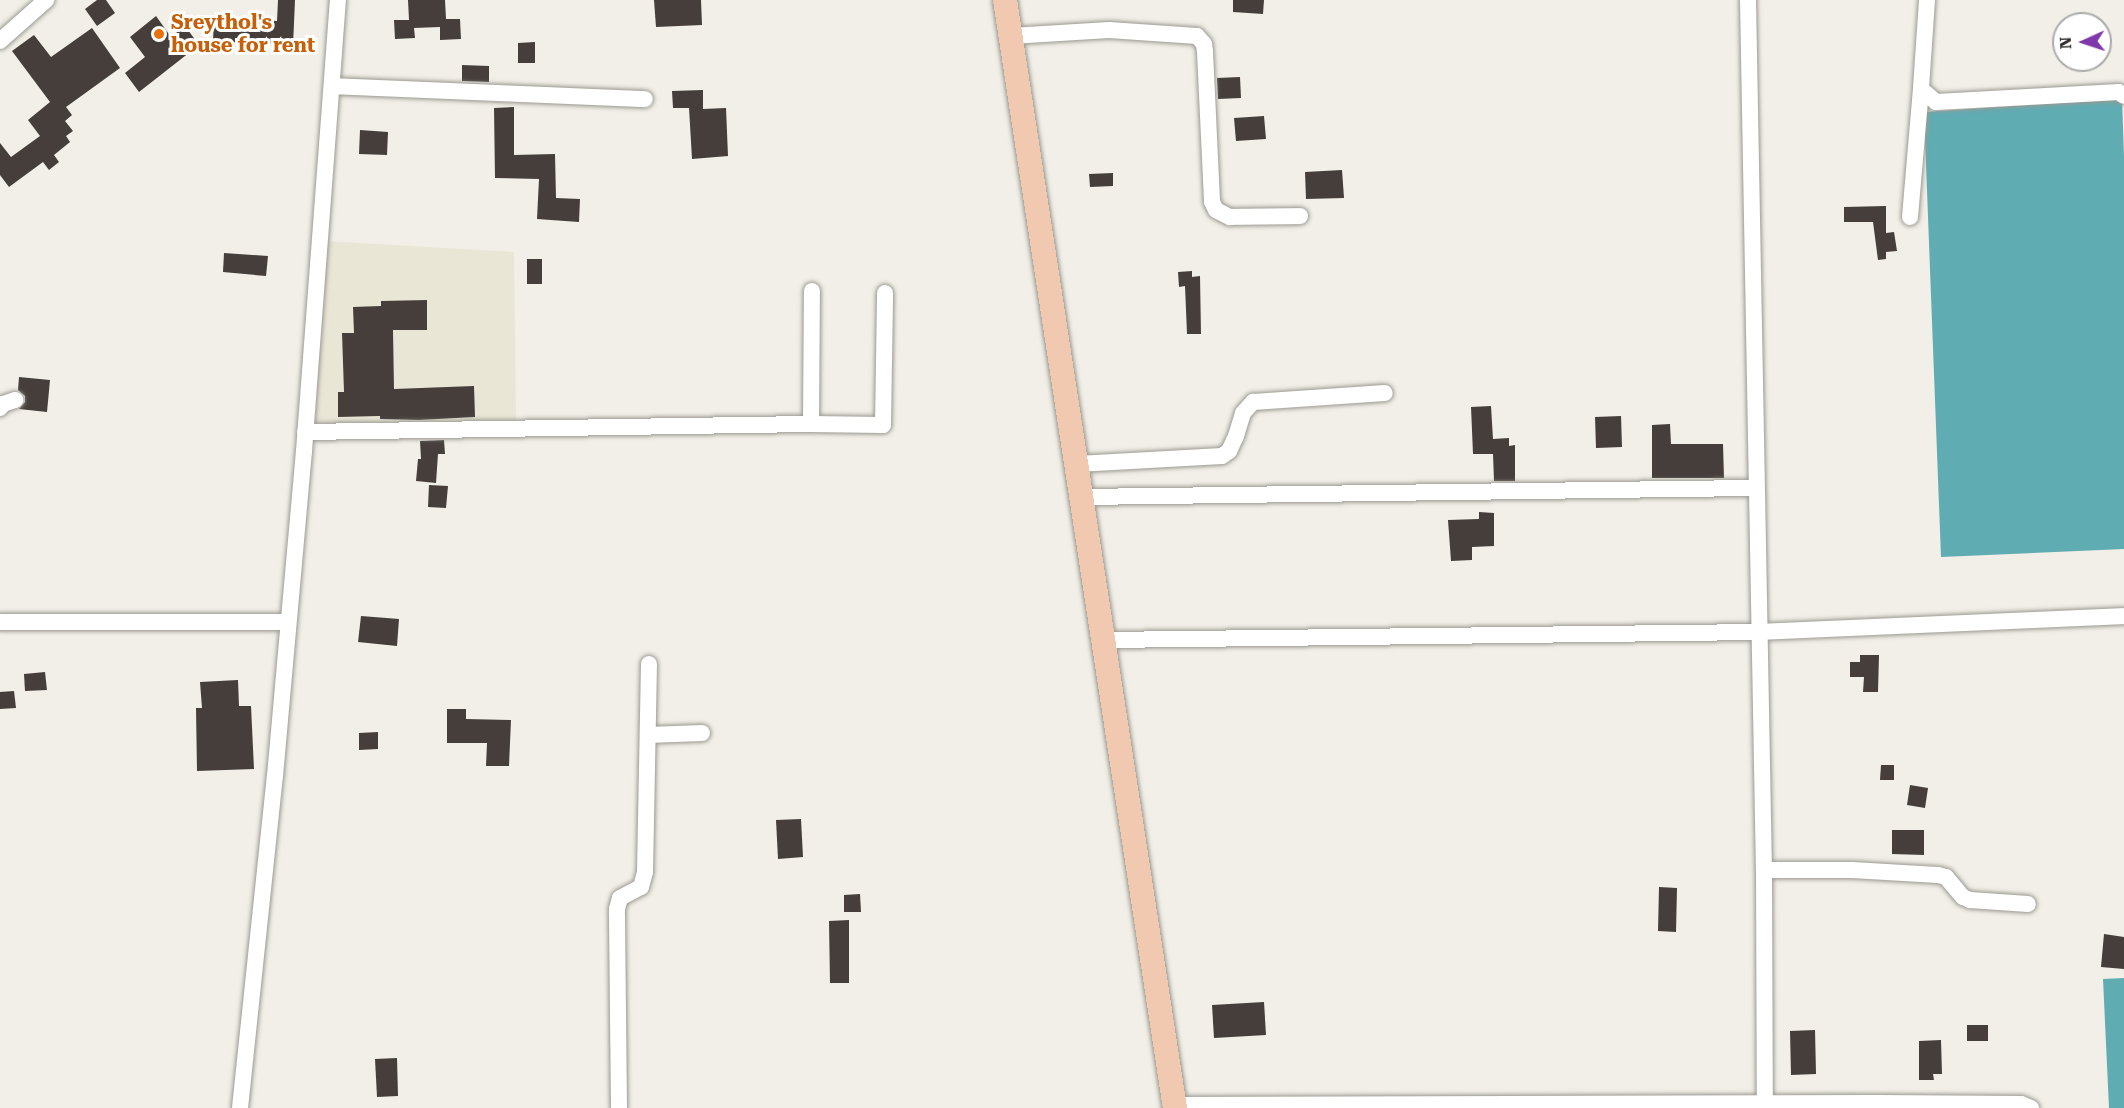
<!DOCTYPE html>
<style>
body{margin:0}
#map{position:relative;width:2124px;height:1108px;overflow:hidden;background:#f1efe7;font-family:"Roboto Serif",serif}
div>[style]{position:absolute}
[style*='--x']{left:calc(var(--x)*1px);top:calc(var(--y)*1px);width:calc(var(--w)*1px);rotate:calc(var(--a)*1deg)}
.built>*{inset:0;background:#e9e6d6}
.water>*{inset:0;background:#60acb3}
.building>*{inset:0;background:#453e3b}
.roads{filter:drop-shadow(0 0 2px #9b9991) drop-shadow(0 0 2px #9b9991)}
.minor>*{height:16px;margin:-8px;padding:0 8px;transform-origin:8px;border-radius:8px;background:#fff}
.highway>*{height:24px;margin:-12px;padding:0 12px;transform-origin:12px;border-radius:12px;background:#f1c9b1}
.dots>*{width:16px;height:16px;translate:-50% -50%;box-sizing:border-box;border:3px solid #fff;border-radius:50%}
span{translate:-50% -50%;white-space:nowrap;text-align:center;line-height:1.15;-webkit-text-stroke:6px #fff;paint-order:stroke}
.food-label{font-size:20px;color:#c56008;font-weight:700}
.left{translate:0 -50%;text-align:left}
.north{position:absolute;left:2052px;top:12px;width:60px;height:60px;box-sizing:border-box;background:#fff;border:2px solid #ababaa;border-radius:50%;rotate:267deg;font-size:16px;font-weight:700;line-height:24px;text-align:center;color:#2e2d2a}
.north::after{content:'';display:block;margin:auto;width:21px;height:27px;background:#7f38ab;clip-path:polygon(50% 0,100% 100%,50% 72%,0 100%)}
</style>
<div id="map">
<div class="built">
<i style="clip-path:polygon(324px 241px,514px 252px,516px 421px,310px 423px)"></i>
</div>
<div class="water">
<i style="clip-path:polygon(2122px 99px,2124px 156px,2124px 549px,1941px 557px,1924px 112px)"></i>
<i style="clip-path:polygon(2124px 978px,2124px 1108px,2109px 1108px,2103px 979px)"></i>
</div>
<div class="building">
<i style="clip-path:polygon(97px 0,106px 0,115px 13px,97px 26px,85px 9px)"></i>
<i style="clip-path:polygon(278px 0,295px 0,293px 46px,213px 41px,214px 18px,277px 21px)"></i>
<i style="clip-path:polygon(408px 0,445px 0,446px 19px,460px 19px,461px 39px,440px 40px,440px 27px,414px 28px,415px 38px,395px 39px,394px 20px,409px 20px)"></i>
<i style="clip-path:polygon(654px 0,701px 0,702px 25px,656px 27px)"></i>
<i style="clip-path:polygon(1233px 0,1264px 0,1263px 14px,1233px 12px)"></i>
<i style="clip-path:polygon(156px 16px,171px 37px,185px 26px,199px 45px,139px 92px,125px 73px,145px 57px,130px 37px)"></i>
<i style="clip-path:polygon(92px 28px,120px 68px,66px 107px,72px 115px,65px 121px,73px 131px,66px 136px,70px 142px,54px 155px,59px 162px,49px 170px,43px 162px,9px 187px,0 175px,0 143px,11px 157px,40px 136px,28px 120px,50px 102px,12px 51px,34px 35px,51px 57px)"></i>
<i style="clip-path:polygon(535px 42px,535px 63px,518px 63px,518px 43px)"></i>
<i style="clip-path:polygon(462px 65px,489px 66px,489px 82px,462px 81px)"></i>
<i style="clip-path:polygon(1240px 77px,1241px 98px,1218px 99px,1217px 78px)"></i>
<i style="clip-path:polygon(703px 90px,703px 109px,726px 108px,728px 156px,692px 159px,689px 108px,673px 108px,672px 91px)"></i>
<i style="clip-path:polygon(514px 107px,514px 155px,555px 154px,556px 198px,580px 199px,579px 222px,537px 219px,539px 179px,495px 178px,494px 108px)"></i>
<i style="clip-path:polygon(1264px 116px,1266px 139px,1236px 141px,1234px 118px)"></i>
<i style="clip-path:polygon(360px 130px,388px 132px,387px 155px,359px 154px)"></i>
<i style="clip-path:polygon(1342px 170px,1344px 198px,1306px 199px,1305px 172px)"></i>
<i style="clip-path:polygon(1113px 173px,1113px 186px,1090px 187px,1089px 174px)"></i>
<i style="clip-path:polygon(1886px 206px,1886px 233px,1894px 232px,1897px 251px,1886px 252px,1886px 259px,1878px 260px,1873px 222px,1844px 222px,1844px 207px)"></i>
<i style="clip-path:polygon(224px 253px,268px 256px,266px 276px,223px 272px)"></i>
<i style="clip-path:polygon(527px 259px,542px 259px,542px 284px,527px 284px)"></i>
<i style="clip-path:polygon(1192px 271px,1192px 277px,1200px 276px,1201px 334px,1187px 334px,1185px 286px,1179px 287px,1178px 272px)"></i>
<i style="clip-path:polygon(427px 300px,427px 330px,393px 330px,394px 389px,474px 386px,475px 417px,419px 420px,380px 419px,380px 416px,338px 417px,338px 392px,344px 392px,342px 333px,354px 333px,353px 307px,381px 306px,381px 301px)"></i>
<i style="clip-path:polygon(19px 377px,50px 380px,47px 412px,19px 409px,25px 402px,25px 396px,18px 390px)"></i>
<i style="clip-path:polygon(1491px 406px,1493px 439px,1509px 438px,1509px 446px,1515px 445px,1515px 481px,1494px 481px,1493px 454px,1473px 454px,1471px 407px)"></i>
<i style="clip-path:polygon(1621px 416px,1622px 447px,1596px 448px,1595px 417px)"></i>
<i style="clip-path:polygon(1670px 424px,1671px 444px,1723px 444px,1724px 478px,1652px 478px,1652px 425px)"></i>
<i style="clip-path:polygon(444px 440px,445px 454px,438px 454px,436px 483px,416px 481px,418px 459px,421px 459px,420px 441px)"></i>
<i style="clip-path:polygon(429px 485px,448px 486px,446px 508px,428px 507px)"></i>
<i style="clip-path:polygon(1479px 512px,1494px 513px,1494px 546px,1472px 547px,1472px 560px,1451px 561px,1448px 520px,1479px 519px)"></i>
<i style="clip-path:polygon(361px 616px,399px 619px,397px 646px,358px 642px)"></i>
<i style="clip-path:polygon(1860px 655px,1879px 655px,1878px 692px,1863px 692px,1864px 677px,1850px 677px,1850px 662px,1860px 662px)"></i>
<i style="clip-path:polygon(45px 672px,47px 690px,25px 691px,24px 674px)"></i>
<i style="clip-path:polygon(238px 680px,239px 706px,251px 706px,254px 769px,197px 771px,196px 708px,202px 708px,200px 682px)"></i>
<i style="clip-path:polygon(14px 691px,16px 708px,0 709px,0 692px)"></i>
<i style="clip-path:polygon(447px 709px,466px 709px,466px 719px,511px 720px,509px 766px,486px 766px,487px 743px,447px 743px)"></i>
<i style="clip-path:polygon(378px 732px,378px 749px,359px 750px,359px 733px)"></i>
<i style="clip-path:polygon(1881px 765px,1894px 765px,1894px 780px,1880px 780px)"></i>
<i style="clip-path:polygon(1910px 785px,1928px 788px,1925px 808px,1907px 805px)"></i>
<i style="clip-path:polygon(801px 819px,803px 857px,778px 859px,776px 820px)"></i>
<i style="clip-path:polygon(1892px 830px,1924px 830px,1924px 855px,1892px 854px)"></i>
<i style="clip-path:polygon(1659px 887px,1677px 888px,1676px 932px,1658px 931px)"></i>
<i style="clip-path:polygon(860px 894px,861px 912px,844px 912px,844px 895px)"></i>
<i style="clip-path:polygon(849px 920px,849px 983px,830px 983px,829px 921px)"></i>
<i style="clip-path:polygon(2104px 934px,2124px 937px,2124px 969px,2101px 967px)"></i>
<i style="clip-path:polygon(1264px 1002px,1266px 1035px,1214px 1038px,1212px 1005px)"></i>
<i style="clip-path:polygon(1967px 1025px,1988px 1025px,1988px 1041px,1967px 1041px)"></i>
<i style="clip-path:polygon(1815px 1030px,1816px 1074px,1791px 1075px,1790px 1031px)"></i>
<i style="clip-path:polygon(1941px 1040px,1942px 1074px,1933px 1074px,1934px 1080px,1919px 1080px,1919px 1041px)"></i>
<i style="clip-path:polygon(397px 1058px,398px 1096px,377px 1097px,375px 1059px)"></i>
</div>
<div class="roads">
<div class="minor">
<i style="--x:1748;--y:0;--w:870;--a:88.95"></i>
<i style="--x:1764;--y:870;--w:233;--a:89.8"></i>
<i style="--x:1927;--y:0;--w:89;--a:93.9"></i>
<i style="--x:1921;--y:89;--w:20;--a:41"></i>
<i style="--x:1936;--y:102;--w:183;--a:-3.1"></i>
<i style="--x:2119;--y:92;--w:6;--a:39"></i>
<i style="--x:1011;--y:36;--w:98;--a:-3.5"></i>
<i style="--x:1109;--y:30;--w:88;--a:3.9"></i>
<i style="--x:1197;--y:36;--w:11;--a:49"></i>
<i style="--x:1204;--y:44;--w:8;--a:83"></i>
<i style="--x:1205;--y:52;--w:150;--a:87.3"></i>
<i style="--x:1212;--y:202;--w:9;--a:63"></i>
<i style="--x:1216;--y:210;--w:16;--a:27"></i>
<i style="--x:1230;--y:217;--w:70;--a:-0.8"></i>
<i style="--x:0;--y:41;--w:62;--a:-41.7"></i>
<i style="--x:332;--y:86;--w:313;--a:2.4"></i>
<i style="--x:1910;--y:217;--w:128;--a:-85.1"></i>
<i style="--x:0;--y:408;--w:5;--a:-53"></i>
<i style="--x:3;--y:404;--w:13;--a:-18"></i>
<i style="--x:811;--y:424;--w:72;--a:0.8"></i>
<i style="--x:883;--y:425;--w:132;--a:-89.1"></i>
<i style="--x:305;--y:432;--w:506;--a:-0.91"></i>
<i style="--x:811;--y:424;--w:133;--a:-89.6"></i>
<i style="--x:1077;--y:464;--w:145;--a:-3.2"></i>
<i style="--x:1222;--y:456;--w:9;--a:-36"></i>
<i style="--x:1229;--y:451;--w:17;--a:-65"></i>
<i style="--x:1236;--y:436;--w:24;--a:-73"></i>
<i style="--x:1243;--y:413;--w:15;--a:-48"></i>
<i style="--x:1253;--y:402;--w:132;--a:-3.9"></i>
<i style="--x:1082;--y:497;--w:673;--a:-0.77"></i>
<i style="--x:0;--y:622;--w:288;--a:0"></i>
<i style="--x:1104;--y:640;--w:656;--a:-0.7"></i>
<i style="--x:1760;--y:632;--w:364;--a:-2.5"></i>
<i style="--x:648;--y:735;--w:54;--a:-2.1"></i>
<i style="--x:1764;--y:870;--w:88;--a:0"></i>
<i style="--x:1852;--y:870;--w:86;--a:3.3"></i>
<i style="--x:1938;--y:875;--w:8;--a:14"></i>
<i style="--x:1946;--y:877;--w:26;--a:50"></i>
<i style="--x:1963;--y:897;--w:8;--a:23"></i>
<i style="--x:1970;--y:900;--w:58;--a:3.9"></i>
<i style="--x:1175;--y:1105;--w:701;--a:-0.16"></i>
<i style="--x:1876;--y:1103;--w:145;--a:0.4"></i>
<i style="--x:2021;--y:1104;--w:11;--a:22"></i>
<i style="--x:240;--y:1108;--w:334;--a:-84"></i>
<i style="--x:275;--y:776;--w:326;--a:-84.9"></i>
<i style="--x:304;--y:451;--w:452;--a:-85.7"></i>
<i style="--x:619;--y:1108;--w:199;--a:-90.6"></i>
<i style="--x:617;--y:909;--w:11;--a:-75"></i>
<i style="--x:620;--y:898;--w:24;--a:-28"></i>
<i style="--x:641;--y:887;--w:16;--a:-75"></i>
<i style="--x:645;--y:872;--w:208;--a:-88.9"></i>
</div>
<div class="highway">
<i style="--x:1005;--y:0;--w:1121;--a:81.28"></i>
</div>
</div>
<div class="dots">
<i style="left:159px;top:34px;background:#e8710a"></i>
</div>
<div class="food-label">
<span class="left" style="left:171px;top:34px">Sreythol's<br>house for rent</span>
</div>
<div class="north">N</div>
</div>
